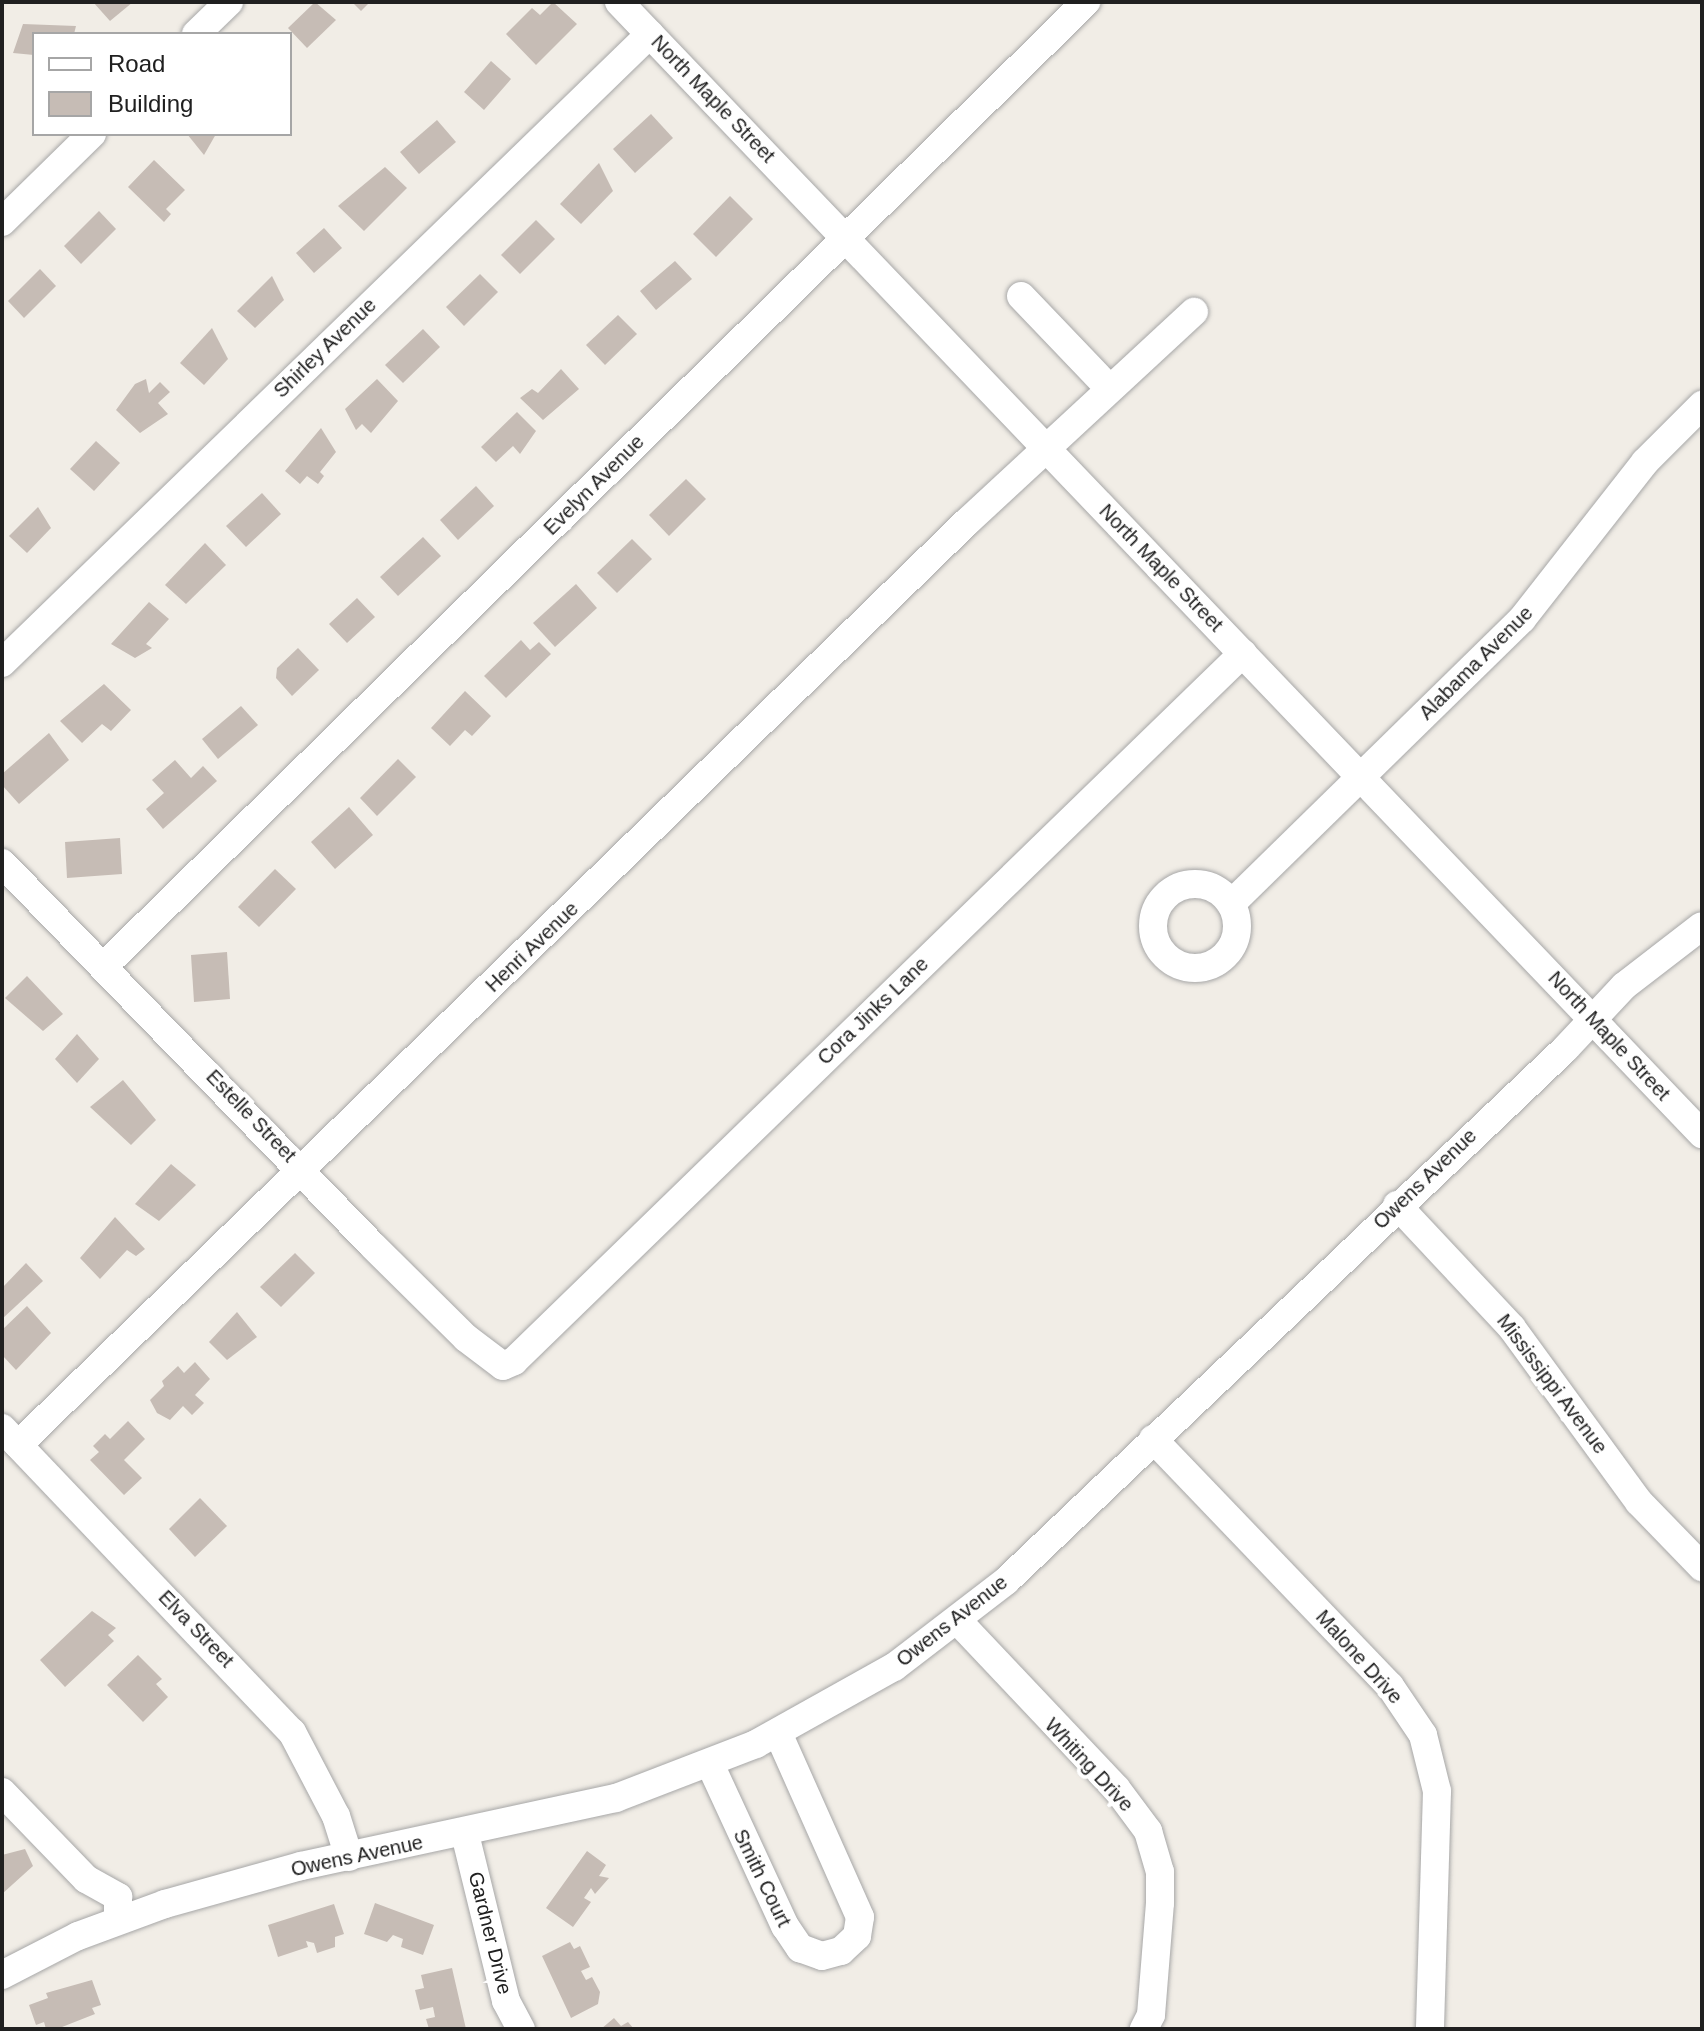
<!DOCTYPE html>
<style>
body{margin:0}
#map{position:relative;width:1704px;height:2031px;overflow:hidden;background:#f1ede6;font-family:Helvetica,sans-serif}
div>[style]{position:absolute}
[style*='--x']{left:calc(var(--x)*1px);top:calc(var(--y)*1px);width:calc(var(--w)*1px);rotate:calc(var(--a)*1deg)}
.building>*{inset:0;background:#c6bcb5}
.roads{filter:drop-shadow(0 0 2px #a7a7a7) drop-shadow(0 0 2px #a7a7a7)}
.minor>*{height:28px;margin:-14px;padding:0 14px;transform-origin:14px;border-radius:14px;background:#fff}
.minor>.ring{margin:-14px;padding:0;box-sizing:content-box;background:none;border:28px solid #fff;border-radius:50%}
span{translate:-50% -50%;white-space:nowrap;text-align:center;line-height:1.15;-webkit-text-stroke:8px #fff;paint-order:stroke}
.street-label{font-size:20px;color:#202020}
.frame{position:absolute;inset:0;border:4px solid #202020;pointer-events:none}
.legend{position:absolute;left:32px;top:32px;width:260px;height:104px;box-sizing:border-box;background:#fff;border:2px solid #a6a6a6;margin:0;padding:10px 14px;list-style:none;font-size:24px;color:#202020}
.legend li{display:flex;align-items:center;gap:16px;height:40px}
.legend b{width:40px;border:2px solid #a6a6a6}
</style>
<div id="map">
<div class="building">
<i style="clip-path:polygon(93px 2px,133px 2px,110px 21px)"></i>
<i style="clip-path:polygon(315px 2px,336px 20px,307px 48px,288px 28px)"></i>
<i style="clip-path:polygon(352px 2px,370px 2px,361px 11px)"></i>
<i style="clip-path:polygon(553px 2px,577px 24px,536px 65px,506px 34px,532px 8px,540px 15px)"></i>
<i style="clip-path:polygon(23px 24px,76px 26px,74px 34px,34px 34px,34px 55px,13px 53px)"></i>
<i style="clip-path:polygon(491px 61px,511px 79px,484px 110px,464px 92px)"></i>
<i style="clip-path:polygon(651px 114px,673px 138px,635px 173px,613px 149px)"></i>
<i style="clip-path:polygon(437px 120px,456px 142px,419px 174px,400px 152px)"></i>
<i style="clip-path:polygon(187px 134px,216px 134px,204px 155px)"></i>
<i style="clip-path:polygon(154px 160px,185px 190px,166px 209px,171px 214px,164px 222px,128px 187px)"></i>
<i style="clip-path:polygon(599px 163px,613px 191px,581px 224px,560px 204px)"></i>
<i style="clip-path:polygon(385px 167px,407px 188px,364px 231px,338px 206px)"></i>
<i style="clip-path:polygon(730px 196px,753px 219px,716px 257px,693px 234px)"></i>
<i style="clip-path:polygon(99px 211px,116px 229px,81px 264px,64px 246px)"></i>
<i style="clip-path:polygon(536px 220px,555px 239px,520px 274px,501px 255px)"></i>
<i style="clip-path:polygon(324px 228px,342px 248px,314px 273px,296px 253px)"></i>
<i style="clip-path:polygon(675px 261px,692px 279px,656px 310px,640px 291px)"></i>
<i style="clip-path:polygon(40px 269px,56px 286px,24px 318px,8px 301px)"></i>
<i style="clip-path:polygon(480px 274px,498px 292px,464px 326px,446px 307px)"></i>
<i style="clip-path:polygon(272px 276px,284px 300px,255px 328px,237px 311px)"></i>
<i style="clip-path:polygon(618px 315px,637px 334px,605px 365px,586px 345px)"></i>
<i style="clip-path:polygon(212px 328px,228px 359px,204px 385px,180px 363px)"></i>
<i style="clip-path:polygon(423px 329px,440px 347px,403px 383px,385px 365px)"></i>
<i style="clip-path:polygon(561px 369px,579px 389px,543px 420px,520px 398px,532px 389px,538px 393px)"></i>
<i style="clip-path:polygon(146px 379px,149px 393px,160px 382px,170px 392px,158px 403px,168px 414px,140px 433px,116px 410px,135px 384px)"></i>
<i style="clip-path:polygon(377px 379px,398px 401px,371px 433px,362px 424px,356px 430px,345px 409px)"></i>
<i style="clip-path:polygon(517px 412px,536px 431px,520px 454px,513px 446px,496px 462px,481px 447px)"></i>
<i style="clip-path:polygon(321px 428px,336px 452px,320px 472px,324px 476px,318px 484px,307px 476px,300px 484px,285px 471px)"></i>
<i style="clip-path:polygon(96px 441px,120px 463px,94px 491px,70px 469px)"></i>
<i style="clip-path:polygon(686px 479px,706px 499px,669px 536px,649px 515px)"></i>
<i style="clip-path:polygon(476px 486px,494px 506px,458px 540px,440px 520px)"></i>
<i style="clip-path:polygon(262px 493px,281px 514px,246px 547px,226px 526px)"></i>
<i style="clip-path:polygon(38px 507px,51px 528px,27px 553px,9px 536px)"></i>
<i style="clip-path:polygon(423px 537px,441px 556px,398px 596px,380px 577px)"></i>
<i style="clip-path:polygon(632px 539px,652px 559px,617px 593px,597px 573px)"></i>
<i style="clip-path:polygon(205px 543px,226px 565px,186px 604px,165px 585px)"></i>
<i style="clip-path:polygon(576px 584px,597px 608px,555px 647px,533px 623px)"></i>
<i style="clip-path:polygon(357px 598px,375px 617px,347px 643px,329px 624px)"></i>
<i style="clip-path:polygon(149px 602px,169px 619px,146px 644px,152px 648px,135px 658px,111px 644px)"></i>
<i style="clip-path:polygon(521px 640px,530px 650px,539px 642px,551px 654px,506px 698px,484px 676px)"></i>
<i style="clip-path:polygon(298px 648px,319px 670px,292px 696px,276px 678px,277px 668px)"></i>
<i style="clip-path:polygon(104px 684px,131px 710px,111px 731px,102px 724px,82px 743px,60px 721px)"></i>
<i style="clip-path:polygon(465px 691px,491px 716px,472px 736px,465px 730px,450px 746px,431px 728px)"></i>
<i style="clip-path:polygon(241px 706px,258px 725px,218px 759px,202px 739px)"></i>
<i style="clip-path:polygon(49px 733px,69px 760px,19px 804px,2px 785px,2px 774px)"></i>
<i style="clip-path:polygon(398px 759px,416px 777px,377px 816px,360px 798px)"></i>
<i style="clip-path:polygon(175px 760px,191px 778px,203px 766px,217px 781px,163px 829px,146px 809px,164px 793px,152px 780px)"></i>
<i style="clip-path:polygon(349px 807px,373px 835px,335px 869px,311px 842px)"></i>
<i style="clip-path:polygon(120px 838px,122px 874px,67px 878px,65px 842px)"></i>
<i style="clip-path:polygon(275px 869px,296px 889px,259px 927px,238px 907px)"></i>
<i style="clip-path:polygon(227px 952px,230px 999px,194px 1002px,191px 955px)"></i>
<i style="clip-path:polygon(27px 976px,63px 1014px,43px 1031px,5px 998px)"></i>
<i style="clip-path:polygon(77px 1034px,99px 1059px,77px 1083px,55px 1059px)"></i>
<i style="clip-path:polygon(123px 1080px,156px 1120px,131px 1145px,90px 1107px)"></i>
<i style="clip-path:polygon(171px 1164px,196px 1185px,159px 1221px,135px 1204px)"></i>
<i style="clip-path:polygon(115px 1217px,145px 1249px,136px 1256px,127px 1250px,100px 1279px,80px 1258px)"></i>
<i style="clip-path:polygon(295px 1253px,315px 1273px,281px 1307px,260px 1287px)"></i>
<i style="clip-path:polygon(26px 1263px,43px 1281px,2px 1319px,2px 1288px)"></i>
<i style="clip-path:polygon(27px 1306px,51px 1333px,16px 1370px,2px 1355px,2px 1330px)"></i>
<i style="clip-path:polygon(237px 1312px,257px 1337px,227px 1360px,209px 1342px)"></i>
<i style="clip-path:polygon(195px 1362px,210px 1379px,195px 1395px,204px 1403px,192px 1415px,183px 1406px,170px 1420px,157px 1413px,150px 1400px,164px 1386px,162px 1381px,178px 1366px,184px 1373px)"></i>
<i style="clip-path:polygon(128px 1421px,145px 1439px,124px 1460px,142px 1478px,124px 1495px,90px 1460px,99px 1452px,93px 1446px,105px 1434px,110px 1439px)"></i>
<i style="clip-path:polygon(200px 1498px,227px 1526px,195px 1557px,169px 1529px)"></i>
<i style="clip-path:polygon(92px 1611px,116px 1628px,108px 1635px,114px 1641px,65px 1687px,40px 1660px)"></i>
<i style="clip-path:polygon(138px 1655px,162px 1679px,156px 1684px,168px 1697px,143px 1722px,107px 1685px)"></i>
<i style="clip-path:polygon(25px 1849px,33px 1866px,2px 1894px,2px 1855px)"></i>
<i style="clip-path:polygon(587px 1851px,606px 1865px,599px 1876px,609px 1878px,595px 1894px,591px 1888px,584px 1898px,591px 1902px,573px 1927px,546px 1908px)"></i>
<i style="clip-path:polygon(375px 1903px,434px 1925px,423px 1955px,401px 1947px,403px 1939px,393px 1935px,387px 1942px,364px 1934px)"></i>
<i style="clip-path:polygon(334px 1904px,344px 1934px,335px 1937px,335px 1947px,317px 1953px,314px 1943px,306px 1941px,308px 1947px,278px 1957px,268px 1925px)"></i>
<i style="clip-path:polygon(570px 1942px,574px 1949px,580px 1946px,590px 1967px,581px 1971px,586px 1980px,592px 1977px,600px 1992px,598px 2004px,571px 2018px,542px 1956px)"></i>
<i style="clip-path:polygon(452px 1968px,466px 2029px,429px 2029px,426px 2019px,435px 2017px,433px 2007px,420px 2010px,415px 1990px,424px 1988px,421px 1975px)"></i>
<i style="clip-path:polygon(92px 1980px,101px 2005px,92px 2008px,95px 2014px,57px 2029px,46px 2029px,44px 2022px,36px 2025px,29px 2005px,48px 1998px,46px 1993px)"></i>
<i style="clip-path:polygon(614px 2018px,621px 2026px,628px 2022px,634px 2029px,601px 2029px)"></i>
</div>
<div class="roads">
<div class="minor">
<i style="--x:619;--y:2;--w:1567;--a:46.27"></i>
<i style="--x:196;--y:34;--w:46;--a:-44.1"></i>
<i style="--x:2;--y:222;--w:126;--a:-44.4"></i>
<i style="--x:1021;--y:296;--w:127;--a:46.3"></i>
<i style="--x:2;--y:663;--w:903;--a:-44.15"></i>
<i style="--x:2;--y:863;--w:533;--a:45.91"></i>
<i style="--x:373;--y:1246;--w:131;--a:44.7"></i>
<i style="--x:466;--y:1338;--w:46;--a:37.1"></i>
<i style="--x:503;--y:1366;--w:12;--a:-24"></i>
<i style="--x:514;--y:1361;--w:1016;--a:-44.16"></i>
<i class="ring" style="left:1153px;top:884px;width:56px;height:56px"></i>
<i style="--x:1231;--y:904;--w:407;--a:-44.4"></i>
<i style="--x:1522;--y:619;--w:199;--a:-51.9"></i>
<i style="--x:1645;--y:462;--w:81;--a:-45"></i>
<i style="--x:103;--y:967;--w:1378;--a:-44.47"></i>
<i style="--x:1397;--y:1205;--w:168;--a:46.9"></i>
<i style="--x:1512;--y:1328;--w:215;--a:53.9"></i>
<i style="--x:1639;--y:1502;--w:91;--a:45.9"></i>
<i style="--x:2;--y:1428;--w:420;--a:46.4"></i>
<i style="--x:292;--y:1732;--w:95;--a:62.4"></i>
<i style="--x:336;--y:1816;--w:43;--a:72.4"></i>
<i style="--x:1153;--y:1439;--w:342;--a:46.2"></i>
<i style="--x:1390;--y:1686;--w:59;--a:56"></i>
<i style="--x:1423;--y:1735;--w:58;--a:76"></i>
<i style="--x:1437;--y:1791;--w:238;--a:91.7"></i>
<i style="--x:18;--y:1445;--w:1325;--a:-44.21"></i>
<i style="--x:968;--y:521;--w:308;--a:-42.8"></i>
<i style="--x:958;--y:1621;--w:230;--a:46.6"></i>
<i style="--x:1116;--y:1788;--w:54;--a:53.3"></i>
<i style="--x:1148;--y:1831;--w:43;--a:73.7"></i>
<i style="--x:1160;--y:1872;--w:31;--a:90"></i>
<i style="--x:1160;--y:1903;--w:112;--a:94.6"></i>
<i style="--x:1151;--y:2015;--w:16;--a:117"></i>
<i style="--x:710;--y:1764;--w:179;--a:65.2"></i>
<i style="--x:785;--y:1926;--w:27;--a:56"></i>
<i style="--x:800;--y:1948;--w:23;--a:20"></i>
<i style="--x:822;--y:1956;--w:20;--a:-15"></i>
<i style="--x:841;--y:1951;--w:22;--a:-43"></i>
<i style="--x:857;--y:1936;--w:19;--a:-81"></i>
<i style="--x:860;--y:1917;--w:201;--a:-114"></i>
<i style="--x:2;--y:1792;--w:121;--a:46"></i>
<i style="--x:86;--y:1879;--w:37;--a:29"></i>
<i style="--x:118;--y:1897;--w:23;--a:90"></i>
<i style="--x:465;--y:1834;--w:172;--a:76.2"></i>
<i style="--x:506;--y:2001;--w:32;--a:62"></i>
<i style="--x:2;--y:1975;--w:85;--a:-27.2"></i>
<i style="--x:78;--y:1936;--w:93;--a:-20.2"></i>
<i style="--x:165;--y:1904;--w:141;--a:-15.6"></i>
<i style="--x:301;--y:1866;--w:322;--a:-12.2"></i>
<i style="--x:616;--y:1798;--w:150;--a:-21.1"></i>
<i style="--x:756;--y:1744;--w:158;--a:-29.2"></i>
<i style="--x:894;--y:1667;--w:141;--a:-37.5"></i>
<i style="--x:1006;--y:1581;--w:772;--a:-43.58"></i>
<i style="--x:1565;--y:1049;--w:86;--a:-46.9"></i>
<i style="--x:1624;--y:986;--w:98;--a:-37.6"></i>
</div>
</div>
<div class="street-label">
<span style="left:713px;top:99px;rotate:46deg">North Maple Street</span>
<span style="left:325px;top:348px;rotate:-44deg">Shirley Avenue</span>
<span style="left:594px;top:485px;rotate:-45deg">Evelyn Avenue</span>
<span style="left:1161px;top:568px;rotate:46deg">North Maple Street</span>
<span style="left:1476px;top:663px;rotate:-45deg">Alabama Avenue</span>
<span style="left:532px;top:947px;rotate:-44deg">Henri Avenue</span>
<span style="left:873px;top:1011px;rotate:-44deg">Cora Jinks Lane</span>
<span style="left:1609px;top:1036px;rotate:47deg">North Maple Street</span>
<span style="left:251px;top:1116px;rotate:46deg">Estelle Street</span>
<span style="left:1425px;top:1179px;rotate:-44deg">Owens Avenue</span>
<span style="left:1552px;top:1384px;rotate:53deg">Mississippi Avenue</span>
<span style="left:952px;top:1621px;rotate:-38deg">Owens Avenue</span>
<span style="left:196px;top:1629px;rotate:46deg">Elva Street</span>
<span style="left:1359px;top:1657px;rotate:48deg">Malone Drive</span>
<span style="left:1089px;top:1765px;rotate:47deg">Whiting Drive</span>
<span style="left:357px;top:1856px;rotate:-12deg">Owens Avenue</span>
<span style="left:762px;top:1878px;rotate:64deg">Smith Court</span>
<span style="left:490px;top:1933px;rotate:76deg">Gardner Drive</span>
</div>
<div class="frame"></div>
<ul class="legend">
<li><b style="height:10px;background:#fff"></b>Road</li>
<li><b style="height:22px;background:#c6bcb5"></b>Building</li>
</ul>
</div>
